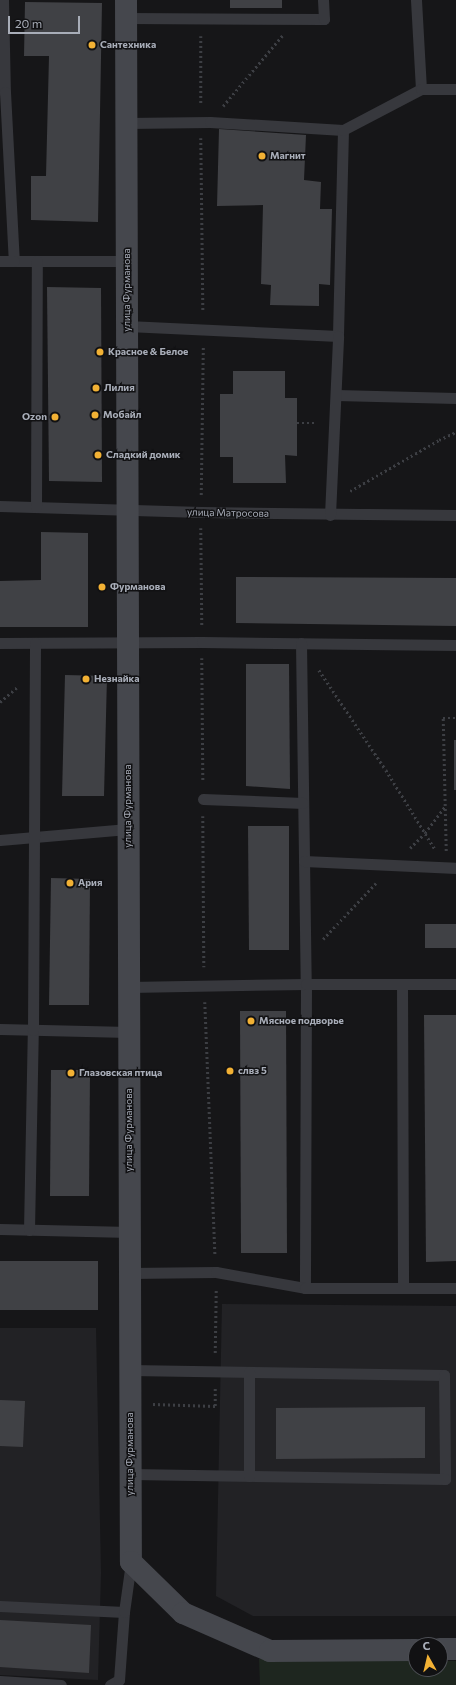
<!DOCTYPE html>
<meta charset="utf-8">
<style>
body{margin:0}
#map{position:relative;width:456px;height:1685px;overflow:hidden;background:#161618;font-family:Commissioner,sans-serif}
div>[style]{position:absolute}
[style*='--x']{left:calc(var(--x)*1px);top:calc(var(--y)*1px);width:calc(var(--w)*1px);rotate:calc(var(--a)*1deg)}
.built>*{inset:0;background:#222225}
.green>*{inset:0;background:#1e261f}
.building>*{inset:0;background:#404145}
.path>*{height:2.5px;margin-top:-1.25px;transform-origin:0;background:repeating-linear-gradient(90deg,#3d3f44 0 2px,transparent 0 5px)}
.service>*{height:11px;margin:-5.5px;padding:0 5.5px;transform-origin:5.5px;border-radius:5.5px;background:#37383d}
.secondary>*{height:22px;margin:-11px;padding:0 11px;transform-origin:11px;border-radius:11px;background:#45474d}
.dots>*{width:11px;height:11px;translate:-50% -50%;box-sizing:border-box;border:2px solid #111113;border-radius:50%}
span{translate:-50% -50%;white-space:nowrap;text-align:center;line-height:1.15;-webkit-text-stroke:3px #111113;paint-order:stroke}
.poi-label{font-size:10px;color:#a8adb8;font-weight:700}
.left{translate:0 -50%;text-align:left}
.right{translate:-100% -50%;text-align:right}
.street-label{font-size:10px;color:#a8adb8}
.north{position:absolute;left:408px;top:1637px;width:40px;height:40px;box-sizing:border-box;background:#111113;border:1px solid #4d4f55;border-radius:50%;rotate:352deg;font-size:11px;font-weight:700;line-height:16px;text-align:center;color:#a8adb8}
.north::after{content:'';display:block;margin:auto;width:14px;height:18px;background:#f2b134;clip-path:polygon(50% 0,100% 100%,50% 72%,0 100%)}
.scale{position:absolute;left:8px;top:16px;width:72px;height:18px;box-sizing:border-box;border:2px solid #a8adb8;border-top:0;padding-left:5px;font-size:12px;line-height:14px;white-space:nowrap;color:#a8adb8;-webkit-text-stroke:3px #111113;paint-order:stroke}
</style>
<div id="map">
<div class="built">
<i style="clip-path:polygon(222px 1304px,456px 1306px,456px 1616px,253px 1616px,216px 1596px)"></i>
<i style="clip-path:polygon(0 1328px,96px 1328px,101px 1573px,98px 1680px,0 1675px)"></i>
</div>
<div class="green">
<i style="clip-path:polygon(259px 1659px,416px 1660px,416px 1669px,440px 1669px,440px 1661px,456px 1661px,456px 1685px,260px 1685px)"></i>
</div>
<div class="building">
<i style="clip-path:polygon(230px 0,282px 0,282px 8px,230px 8px)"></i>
<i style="clip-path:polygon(25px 2px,102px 3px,98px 222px,31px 220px,31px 176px,46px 176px,49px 56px,24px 56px)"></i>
<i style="clip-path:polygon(219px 129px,306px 135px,304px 180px,321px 182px,320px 209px,332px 209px,330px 285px,319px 284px,319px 306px,270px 305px,271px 285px,261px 284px,263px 205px,217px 206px)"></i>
<i style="clip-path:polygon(47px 287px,101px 288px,102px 482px,49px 481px)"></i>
<i style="clip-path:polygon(233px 371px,285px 371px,285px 398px,297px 398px,297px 456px,285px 455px,286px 483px,233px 483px,233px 457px,220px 457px,220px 394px,233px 394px)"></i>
<i style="clip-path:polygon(41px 532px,88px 533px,88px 627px,0 627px,0 581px,41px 580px)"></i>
<i style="clip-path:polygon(236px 577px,456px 578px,456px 626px,236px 623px)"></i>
<i style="clip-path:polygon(246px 664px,289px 664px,290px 789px,246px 786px)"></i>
<i style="clip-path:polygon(65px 675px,107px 676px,104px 796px,62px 796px)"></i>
<i style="clip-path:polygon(454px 740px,456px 740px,456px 790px,454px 790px)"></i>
<i style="clip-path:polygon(248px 826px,289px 826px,289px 950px,249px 950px)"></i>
<i style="clip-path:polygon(51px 878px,90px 879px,89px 1005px,49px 1005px)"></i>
<i style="clip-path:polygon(425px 924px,456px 924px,456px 948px,425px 948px)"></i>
<i style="clip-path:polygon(240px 1011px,286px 1011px,287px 1253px,241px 1253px)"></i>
<i style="clip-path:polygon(424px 1015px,456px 1015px,456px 1261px,426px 1262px)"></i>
<i style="clip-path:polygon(51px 1070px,90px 1070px,89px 1196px,50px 1196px)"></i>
<i style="clip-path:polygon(0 1261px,98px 1261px,98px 1310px,0 1310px)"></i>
<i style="clip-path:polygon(0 1400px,25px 1401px,23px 1447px,0 1446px)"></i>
<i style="clip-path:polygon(425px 1407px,425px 1458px,276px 1459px,276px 1408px)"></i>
<i style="clip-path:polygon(0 1620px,91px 1625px,89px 1673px,0 1667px)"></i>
</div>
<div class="path">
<i style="--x:201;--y:36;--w:69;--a:90"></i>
<i style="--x:223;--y:106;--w:92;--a:-49.9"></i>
<i style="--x:201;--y:138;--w:173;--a:89.3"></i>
<i style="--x:297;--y:423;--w:19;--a:0"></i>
<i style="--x:350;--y:491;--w:103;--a:-29.8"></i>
<i style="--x:439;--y:440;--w:19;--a:-25"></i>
<i style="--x:201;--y:495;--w:149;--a:-89.2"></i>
<i style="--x:201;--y:528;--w:97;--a:89.4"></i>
<i style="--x:202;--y:658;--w:123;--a:89.5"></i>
<i style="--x:319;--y:670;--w:120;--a:56.2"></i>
<i style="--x:386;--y:770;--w:93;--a:58.2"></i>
<i style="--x:0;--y:702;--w:23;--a:-41"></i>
<i style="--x:203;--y:816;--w:151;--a:89.6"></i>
<i style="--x:410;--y:848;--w:21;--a:-45"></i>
<i style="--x:425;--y:833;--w:34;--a:-53"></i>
<i style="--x:446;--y:851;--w:133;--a:-91.3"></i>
<i style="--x:443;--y:718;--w:13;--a:0"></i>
<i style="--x:323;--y:939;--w:77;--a:-46.6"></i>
<i style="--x:205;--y:1002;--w:253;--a:87.7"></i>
<i style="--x:215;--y:1353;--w:63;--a:-89.1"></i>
<i style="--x:153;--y:1404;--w:62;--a:1.8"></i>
<i style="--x:215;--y:1406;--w:18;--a:-90"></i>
</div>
<div class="service">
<i style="--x:3;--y:0;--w:92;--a:88.8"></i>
<i style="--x:5;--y:92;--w:169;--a:87"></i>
<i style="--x:14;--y:261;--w:113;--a:0"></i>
<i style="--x:416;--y:0;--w:89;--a:86.8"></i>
<i style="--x:127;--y:18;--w:197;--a:0.3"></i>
<i style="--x:324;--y:19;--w:19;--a:-93"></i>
<i style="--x:127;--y:123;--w:83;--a:-0.7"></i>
<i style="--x:210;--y:122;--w:133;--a:3.4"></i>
<i style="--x:343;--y:130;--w:206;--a:91.4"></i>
<i style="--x:338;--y:336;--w:211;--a:-177.3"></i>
<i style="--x:343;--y:130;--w:88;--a:-27.7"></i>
<i style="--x:421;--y:89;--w:35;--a:0"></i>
<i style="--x:0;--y:261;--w:14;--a:0"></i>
<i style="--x:336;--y:395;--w:120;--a:1.4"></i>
<i style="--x:0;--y:506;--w:201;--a:1.7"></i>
<i style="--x:201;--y:512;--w:255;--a:0.7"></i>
<i style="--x:36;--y:507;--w:246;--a:-89.8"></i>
<i style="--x:330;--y:515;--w:179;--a:-87.4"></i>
<i style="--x:0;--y:643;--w:202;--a:-0.3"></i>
<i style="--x:202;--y:642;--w:254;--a:0.7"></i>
<i style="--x:301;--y:643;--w:341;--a:89.2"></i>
<i style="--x:306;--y:984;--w:304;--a:90.2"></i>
<i style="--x:203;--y:799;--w:100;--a:2.3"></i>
<i style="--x:0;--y:840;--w:128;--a:-4.9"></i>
<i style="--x:304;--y:861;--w:152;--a:2.6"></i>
<i style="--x:402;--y:984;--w:304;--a:89.8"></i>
<i style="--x:129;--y:987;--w:177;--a:-1"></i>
<i style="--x:306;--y:984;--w:150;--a:0"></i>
<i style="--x:0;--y:1029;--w:129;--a:1.3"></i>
<i style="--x:0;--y:1229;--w:130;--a:1.3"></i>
<i style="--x:29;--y:1230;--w:200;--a:-88.9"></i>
<i style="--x:33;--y:1030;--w:387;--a:-89.7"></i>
<i style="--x:130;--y:1273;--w:86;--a:-0.7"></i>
<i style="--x:216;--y:1272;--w:90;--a:10.2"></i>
<i style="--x:305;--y:1288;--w:151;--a:0"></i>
<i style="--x:130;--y:1370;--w:314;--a:0.9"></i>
<i style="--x:444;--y:1375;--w:104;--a:89.4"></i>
<i style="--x:445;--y:1479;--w:314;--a:-179.1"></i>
<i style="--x:249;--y:1372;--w:104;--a:90"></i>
<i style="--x:0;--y:1606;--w:124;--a:2.8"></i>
<i style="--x:0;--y:1681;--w:61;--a:3.8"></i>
<i style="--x:110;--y:1685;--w:10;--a:-29"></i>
<i style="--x:119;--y:1680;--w:68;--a:-85.8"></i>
<i style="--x:124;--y:1612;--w:50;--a:-82"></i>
</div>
<div class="secondary">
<i style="--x:126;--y:0;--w:1562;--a:89.82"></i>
<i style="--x:131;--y:1562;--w:73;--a:44.4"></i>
<i style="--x:183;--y:1613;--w:95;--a:23.6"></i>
<i style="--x:270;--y:1651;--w:146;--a:-0.4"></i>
<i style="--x:440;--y:1649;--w:16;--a:0"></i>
</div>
<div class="dots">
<i style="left:92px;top:45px;background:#f2b134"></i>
<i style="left:262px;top:156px;background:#f2b134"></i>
<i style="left:100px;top:352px;background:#f2b134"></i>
<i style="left:96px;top:388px;background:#f2b134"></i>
<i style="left:95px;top:415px;background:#f2b134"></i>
<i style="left:55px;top:417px;background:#f2b134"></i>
<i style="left:98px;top:455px;background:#f2b134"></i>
<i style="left:102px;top:587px;background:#f2b134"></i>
<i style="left:86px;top:679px;background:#f2b134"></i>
<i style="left:70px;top:883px;background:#f2b134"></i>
<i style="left:251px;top:1021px;background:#f2b134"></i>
<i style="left:230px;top:1071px;background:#f2b134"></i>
<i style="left:71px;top:1073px;background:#f2b134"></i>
</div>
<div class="poi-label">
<span class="left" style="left:100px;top:45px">Сантехника</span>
<span class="left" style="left:270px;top:156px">Магнит</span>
<span class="left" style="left:108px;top:352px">Красное &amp; Белое</span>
<span class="left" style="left:104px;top:388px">Лилия</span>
<span class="left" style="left:103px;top:415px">Мобайл</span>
<span class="right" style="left:47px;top:417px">Ozon</span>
<span class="left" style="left:106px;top:455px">Сладкий домик</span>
<span class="left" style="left:110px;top:587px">Фурманова</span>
<span class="left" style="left:94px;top:679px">Незнайка</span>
<span class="left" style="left:78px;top:883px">Ария</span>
<span class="left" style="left:259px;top:1021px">Мясное подворье</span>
<span class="left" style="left:238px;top:1071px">слвз 5</span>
<span class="left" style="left:79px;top:1073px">Глазовская птица</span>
</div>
<div class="street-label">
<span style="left:127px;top:290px;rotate:-90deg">улица Фурманова</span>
<span style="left:228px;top:513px;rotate:1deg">улица Матросова</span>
<span style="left:128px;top:806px;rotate:-90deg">улица Фурманова</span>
<span style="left:129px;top:1130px;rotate:-90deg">улица Фурманова</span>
<span style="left:130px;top:1454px;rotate:-90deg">улица Фурманова</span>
</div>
<div class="north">С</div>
<div class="scale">20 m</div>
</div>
